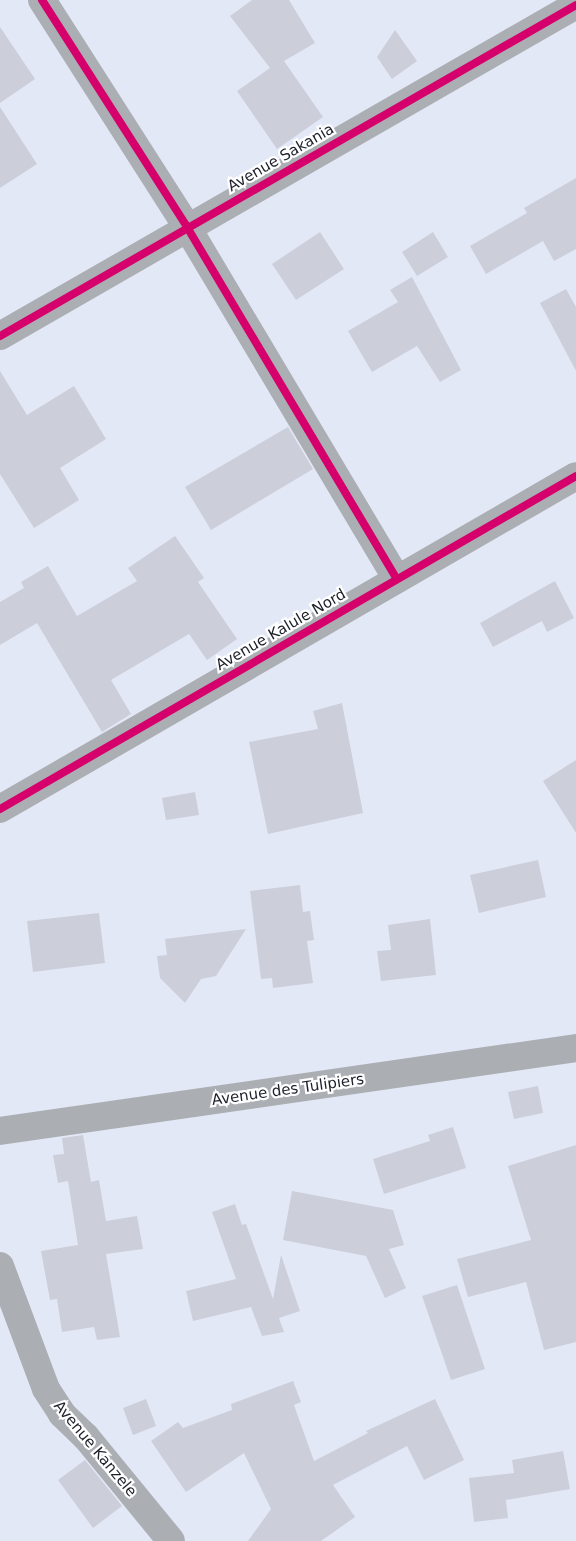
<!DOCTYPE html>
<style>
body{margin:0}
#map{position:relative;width:576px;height:1541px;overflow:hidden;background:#e3e8f7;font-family:"DejaVu Sans",sans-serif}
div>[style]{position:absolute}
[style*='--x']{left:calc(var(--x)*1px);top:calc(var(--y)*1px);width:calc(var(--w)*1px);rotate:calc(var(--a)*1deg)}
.building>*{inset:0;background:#ccceda}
.minor>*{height:28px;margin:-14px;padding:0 14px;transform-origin:14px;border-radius:14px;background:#abaeb3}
.cycleway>*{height:8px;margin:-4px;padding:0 4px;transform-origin:4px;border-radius:4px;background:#d6006c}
span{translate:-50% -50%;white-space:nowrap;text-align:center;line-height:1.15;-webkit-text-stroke:4.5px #fff;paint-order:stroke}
.street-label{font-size:15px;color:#1d202a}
</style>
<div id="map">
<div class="building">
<i style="clip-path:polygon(252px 0,289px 0,315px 43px,284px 61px,323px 117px,277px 149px,237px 91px,270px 68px,230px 16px)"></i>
<i style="clip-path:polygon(0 27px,35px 79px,0 103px)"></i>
<i style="clip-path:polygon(395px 30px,417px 61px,392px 79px,377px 57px)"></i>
<i style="clip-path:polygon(0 107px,37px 164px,0 188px)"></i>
<i style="clip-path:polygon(576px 178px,576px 249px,554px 261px,543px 241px,486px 274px,470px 246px,527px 213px,524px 208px)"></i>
<i style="clip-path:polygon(320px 232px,344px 269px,296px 300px,272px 264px)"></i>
<i style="clip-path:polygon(433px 232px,448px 257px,417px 276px,402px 252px)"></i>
<i style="clip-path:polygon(412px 277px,461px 370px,440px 382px,417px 346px,372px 372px,348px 331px,398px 302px,390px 290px)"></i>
<i style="clip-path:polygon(566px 289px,576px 307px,576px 371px,540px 303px)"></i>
<i style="clip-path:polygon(0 371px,27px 415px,74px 386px,106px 439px,60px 468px,79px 500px,34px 528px,0 474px)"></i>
<i style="clip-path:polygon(288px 427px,313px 469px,211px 530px,185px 487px)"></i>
<i style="clip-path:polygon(175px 536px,204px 578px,198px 582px,237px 639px,207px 660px,189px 634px,111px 680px,131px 714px,102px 732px,37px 623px,0 645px,0 602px,24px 588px,21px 582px,48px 566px,77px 616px,137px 581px,128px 568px)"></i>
<i style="clip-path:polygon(555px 581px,574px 618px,547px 632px,542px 621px,493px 647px,480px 623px)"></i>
<i style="clip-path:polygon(342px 703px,363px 813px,268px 834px,249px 742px,318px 729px,313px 711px)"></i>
<i style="clip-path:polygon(576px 760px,576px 833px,543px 781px)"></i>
<i style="clip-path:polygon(195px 792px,199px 815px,166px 820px,162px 798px)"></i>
<i style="clip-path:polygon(538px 860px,546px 897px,479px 913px,470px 875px)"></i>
<i style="clip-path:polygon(300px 885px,303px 912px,310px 911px,314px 940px,307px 941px,313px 983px,273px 988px,272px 978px,261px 979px,250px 891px)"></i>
<i style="clip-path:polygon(99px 913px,105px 963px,33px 972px,27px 921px)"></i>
<i style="clip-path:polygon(430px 919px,436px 975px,381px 981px,377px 951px,391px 950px,388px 925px)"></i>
<i style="clip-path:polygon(246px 929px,216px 976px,201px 979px,185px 1003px,160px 978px,157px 956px,167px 955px,165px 939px)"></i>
<i style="clip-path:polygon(538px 1086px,543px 1113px,514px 1119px,508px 1092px)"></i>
<i style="clip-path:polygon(453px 1127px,466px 1168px,384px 1194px,373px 1159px,430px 1141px,428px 1135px)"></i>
<i style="clip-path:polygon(83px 1135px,91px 1182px,99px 1180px,106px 1221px,137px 1216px,143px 1249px,106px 1254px,120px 1337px,97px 1340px,94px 1327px,62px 1332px,57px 1299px,50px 1300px,41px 1251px,78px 1245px,68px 1181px,58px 1183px,53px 1155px,64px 1154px,62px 1138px)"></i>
<i style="clip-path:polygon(576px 1145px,576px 1342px,544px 1350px,526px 1282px,468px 1297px,457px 1259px,531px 1240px,508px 1166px)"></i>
<i style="clip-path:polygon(292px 1191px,393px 1210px,404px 1245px,389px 1249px,406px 1288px,385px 1298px,366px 1256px,283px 1240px)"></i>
<i style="clip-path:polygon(235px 1204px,242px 1225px,246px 1224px,273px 1299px,281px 1255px,300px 1311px,279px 1318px,284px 1332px,262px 1336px,251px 1307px,193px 1321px,186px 1291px,236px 1279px,212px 1212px)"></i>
<i style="clip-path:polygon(457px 1285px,485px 1369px,451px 1380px,422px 1296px)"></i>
<i style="clip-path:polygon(293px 1381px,301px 1402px,294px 1405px,314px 1461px,368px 1433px,366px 1431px,435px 1399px,464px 1460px,424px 1480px,407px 1446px,333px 1485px,355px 1517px,321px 1541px,248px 1541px,271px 1509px,244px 1453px,186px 1492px,151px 1441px,178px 1422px,183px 1428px,232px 1410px,231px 1404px)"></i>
<i style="clip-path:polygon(146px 1399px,156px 1426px,133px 1435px,123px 1408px)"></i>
<i style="clip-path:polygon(563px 1451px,570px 1489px,506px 1500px,508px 1518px,474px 1522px,469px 1478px,514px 1473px,512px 1460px)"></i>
<i style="clip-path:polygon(85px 1460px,122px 1506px,93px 1528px,58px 1480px)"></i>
</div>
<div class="minor">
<i style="--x:42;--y:0;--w:269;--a:57.4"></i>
<i style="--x:187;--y:227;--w:410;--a:59.2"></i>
<i style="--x:0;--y:336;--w:664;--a:-29.88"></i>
<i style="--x:0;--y:809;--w:665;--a:-30.03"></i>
<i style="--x:0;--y:1131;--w:582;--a:-8.2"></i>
<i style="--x:0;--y:1266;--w:131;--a:69.5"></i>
<i style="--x:46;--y:1389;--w:30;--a:57"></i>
<i style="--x:62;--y:1414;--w:33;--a:44"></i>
<i style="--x:86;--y:1437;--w:134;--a:50.7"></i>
</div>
<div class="cycleway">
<i style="--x:42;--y:0;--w:269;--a:57.4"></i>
<i style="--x:187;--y:227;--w:410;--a:59.2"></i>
<i style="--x:0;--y:336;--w:664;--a:-29.88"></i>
<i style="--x:0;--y:809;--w:665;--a:-30.03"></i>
</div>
<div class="street-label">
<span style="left:281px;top:158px;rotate:-30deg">Avenue Sakania</span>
<span style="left:281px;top:630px;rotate:-30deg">Avenue Kalule Nord</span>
<span style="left:288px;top:1090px;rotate:-8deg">Avenue des Tulipiers</span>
<span style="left:95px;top:1449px;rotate:50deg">Avenue Kanzele</span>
</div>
</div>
